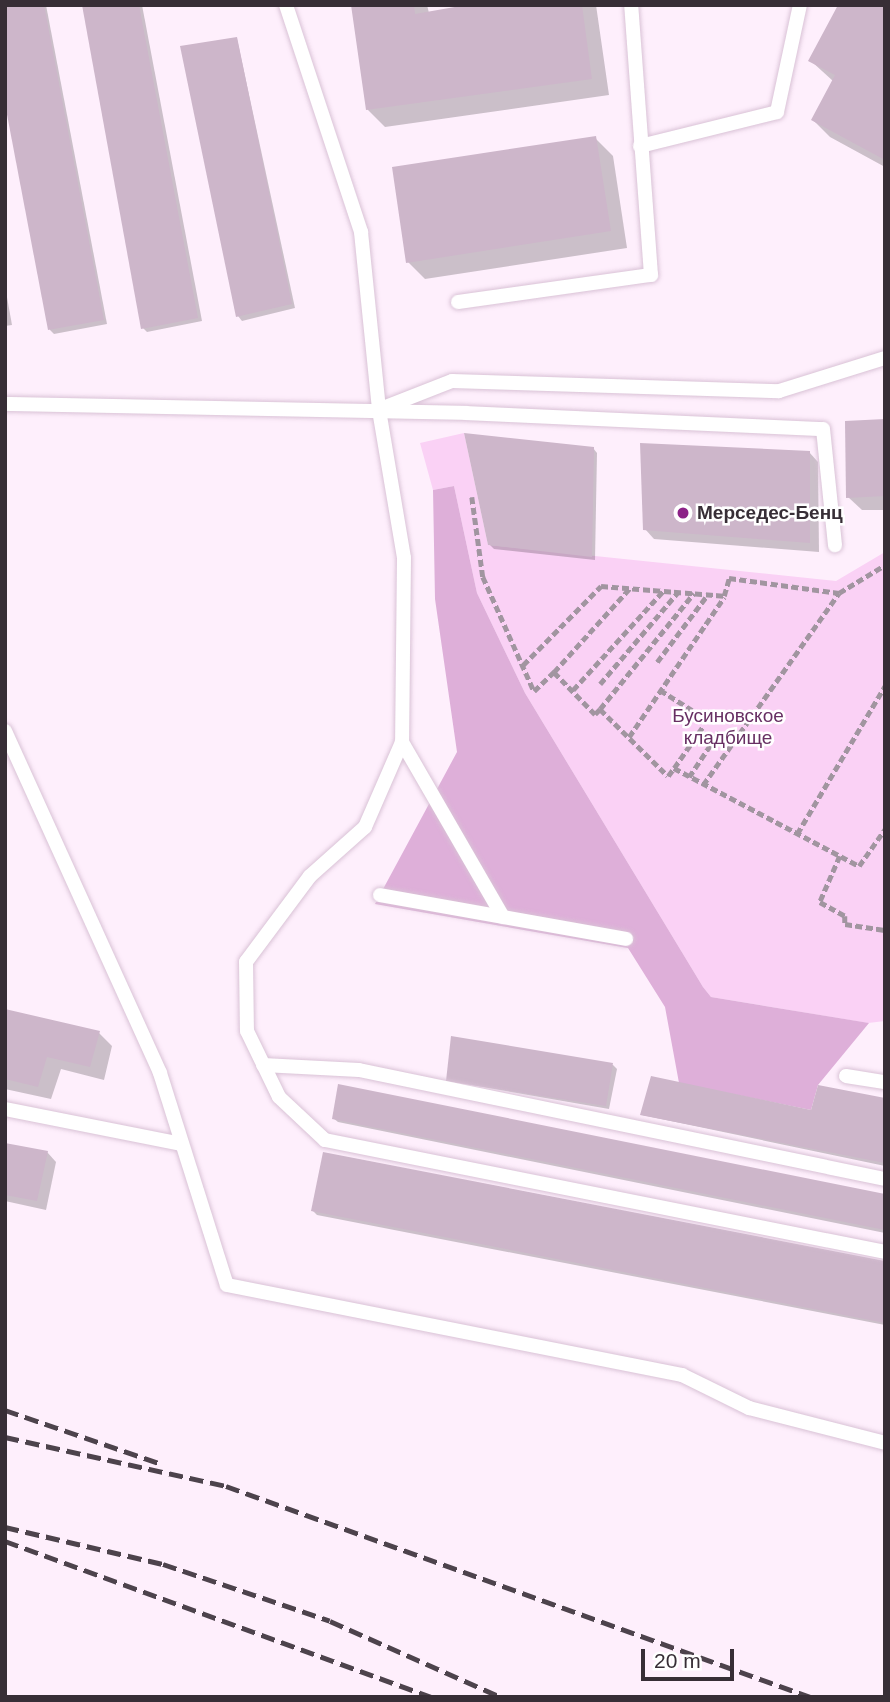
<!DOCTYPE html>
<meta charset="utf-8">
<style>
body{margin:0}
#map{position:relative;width:890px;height:1702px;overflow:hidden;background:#feeffc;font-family:Arial,sans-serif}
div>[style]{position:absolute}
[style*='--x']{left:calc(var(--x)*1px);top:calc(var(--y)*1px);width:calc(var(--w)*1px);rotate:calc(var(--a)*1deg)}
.green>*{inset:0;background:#fad1f5}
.forest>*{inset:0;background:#deafd9}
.shadow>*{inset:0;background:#0003}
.building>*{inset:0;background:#cdb6ca}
.path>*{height:4.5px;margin-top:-2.25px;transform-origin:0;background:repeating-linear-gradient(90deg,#a195a0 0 7px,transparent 0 10.5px)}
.roads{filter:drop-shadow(0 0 2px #d9c2d6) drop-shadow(0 0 2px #d9c2d6)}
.service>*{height:14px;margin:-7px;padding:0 7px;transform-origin:7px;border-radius:7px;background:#fff}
.rail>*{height:5px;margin-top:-2.5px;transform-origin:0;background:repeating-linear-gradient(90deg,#4d434c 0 14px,transparent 0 21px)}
.dots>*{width:19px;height:19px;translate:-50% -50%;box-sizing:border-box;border:4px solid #fff;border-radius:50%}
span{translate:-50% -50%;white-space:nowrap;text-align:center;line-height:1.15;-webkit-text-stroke:5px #fff;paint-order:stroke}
.poi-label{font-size:19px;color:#372e36;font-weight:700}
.left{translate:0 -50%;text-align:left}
.park-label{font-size:19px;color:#672f63}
.frame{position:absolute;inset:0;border:7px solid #372e36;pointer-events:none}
.scale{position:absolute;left:641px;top:1649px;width:93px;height:32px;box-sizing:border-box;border:4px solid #372e36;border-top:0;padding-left:9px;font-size:21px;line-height:24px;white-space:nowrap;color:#372e36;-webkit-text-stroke:5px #fff;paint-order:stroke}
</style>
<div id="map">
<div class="green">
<i style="clip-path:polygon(464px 433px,488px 545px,836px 581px,885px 552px,885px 1021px,868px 1023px,711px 997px,703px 987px,525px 693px,477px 593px,454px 486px,433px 490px,420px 443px)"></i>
</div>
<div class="forest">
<i style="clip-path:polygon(454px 486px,477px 593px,525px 693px,703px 987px,711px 997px,869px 1023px,818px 1085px,811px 1110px,679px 1083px,665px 1007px,628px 948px,375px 904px,457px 752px,435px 599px,433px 490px)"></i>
</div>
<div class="shadow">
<i style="clip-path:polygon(5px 5px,46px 5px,107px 324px,54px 334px,50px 330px)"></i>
<i style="clip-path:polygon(84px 5px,142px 5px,202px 321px,147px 332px,143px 328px)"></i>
<i style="clip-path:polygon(352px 5px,427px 5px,429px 13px,476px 5px,596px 5px,609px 95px,385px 127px,367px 109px)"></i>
<i style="clip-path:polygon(885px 5px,885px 167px,830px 137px,813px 120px,833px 81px,811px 61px)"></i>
<i style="clip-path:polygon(237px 39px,295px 308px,242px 321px,238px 316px)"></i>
<i style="clip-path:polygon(595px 138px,613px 156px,627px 248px,425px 279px,408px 262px)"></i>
<i style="clip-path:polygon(5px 286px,12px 325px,5px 326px)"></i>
<i style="clip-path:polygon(885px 421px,885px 510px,862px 510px,848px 497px)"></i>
<i style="clip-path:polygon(593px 448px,597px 453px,595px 560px,494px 549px,489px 544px)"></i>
<i style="clip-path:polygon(809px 452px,818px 462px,819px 552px,654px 539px,645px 529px)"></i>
<i style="clip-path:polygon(5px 1010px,99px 1033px,112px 1046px,104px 1080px,61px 1069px,51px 1099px,5px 1089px)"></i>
<i style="clip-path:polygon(613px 1065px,617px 1069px,609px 1109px,448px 1081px)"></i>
<i style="clip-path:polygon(885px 1099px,885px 1166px,642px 1115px,813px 1112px)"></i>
<i style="clip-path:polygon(333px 1118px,885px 1196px,885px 1233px,338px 1122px)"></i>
<i style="clip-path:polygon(5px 1144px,47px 1152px,56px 1162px,46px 1210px,5px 1201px)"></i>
<i style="clip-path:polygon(313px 1211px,885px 1263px,885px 1325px,317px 1215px)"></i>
</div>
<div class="building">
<i style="clip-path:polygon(5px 5px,44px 5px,104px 320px,48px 330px,5px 104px)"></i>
<i style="clip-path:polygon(82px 5px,139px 5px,198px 318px,141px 329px)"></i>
<i style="clip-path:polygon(351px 5px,414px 5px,415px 14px,466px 5px,582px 5px,592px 79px,366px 110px)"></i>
<i style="clip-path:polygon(838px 5px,885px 5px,885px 160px,811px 120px,835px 75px,808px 61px)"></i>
<i style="clip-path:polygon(237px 37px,292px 304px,236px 317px,180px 46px)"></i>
<i style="clip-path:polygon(596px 136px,611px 231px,406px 263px,392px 167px)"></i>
<i style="clip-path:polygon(885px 419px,885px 496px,846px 498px,845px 421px)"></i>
<i style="clip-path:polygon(464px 433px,594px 447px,592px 557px,488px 545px)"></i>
<i style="clip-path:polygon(640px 443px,810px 451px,810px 543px,643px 530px)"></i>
<i style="clip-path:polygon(5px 1009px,100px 1031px,90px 1067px,47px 1057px,38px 1087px,5px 1079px)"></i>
<i style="clip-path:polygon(451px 1036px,613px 1063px,606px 1106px,446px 1081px)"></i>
<i style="clip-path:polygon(651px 1076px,811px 1110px,818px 1085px,885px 1098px,885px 1163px,640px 1115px)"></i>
<i style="clip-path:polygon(338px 1084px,885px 1194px,885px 1230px,332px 1119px)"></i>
<i style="clip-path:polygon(5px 1143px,48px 1151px,37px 1201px,5px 1195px)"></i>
<i style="clip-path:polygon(323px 1152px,885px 1261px,885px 1323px,311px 1211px)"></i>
</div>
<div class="path">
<i style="--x:472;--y:497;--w:81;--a:82.2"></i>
<i style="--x:483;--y:577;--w:125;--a:65.9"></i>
<i style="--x:534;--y:691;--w:28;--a:-44"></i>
<i style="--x:554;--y:672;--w:59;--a:45.7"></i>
<i style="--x:595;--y:714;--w:7;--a:-45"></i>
<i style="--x:600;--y:709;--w:95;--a:44.6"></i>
<i style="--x:668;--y:776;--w:10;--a:-53"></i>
<i style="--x:674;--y:768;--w:209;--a:27.9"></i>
<i style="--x:859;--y:866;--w:45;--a:-54.9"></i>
<i style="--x:657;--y:662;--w:85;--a:-53.1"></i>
<i style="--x:523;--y:665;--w:111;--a:-45.4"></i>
<i style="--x:601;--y:586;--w:123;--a:4.6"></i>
<i style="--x:724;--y:596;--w:19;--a:-74"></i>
<i style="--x:729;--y:578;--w:111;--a:7.8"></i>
<i style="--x:839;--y:593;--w:54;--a:-31.3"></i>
<i style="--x:554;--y:672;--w:113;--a:-47.9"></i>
<i style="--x:600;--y:684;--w:121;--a:-49.7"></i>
<i style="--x:573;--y:690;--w:134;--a:-47.7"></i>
<i style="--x:660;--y:690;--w:38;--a:32"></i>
<i style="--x:600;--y:709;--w:149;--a:-51"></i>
<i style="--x:629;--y:737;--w:169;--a:-55.8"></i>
<i style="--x:674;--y:768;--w:52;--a:-55.1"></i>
<i style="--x:689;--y:777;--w:54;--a:-56.3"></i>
<i style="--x:703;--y:785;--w:235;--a:-54.7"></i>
<i style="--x:797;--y:834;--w:172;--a:-59.3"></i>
<i style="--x:840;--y:856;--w:50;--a:113.5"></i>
<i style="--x:820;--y:902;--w:29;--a:29"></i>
<i style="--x:845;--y:916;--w:8;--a:90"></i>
<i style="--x:845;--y:924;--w:40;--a:8.5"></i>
</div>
<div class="roads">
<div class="service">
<i style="--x:286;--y:5;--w:239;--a:71.7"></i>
<i style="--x:361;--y:232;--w:179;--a:84.2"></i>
<i style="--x:379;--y:410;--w:150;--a:80.4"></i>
<i style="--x:404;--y:558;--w:184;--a:90.6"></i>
<i style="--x:402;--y:742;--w:93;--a:113.5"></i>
<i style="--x:365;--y:827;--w:74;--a:138.3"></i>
<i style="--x:310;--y:876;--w:107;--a:126.7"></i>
<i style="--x:246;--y:962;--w:69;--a:89.2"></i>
<i style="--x:247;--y:1031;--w:73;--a:64.1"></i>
<i style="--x:279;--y:1097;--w:63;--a:43.1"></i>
<i style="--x:325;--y:1140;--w:571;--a:11.31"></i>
<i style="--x:640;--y:146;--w:141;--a:-13.9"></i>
<i style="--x:777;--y:112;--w:109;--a:-77.9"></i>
<i style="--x:458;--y:302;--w:195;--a:-8"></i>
<i style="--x:651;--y:275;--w:271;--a:-94.2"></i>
<i style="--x:5;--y:404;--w:461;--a:1.1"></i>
<i style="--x:466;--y:413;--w:357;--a:2.6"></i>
<i style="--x:823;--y:429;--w:117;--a:84.1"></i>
<i style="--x:383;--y:408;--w:74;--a:-21.4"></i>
<i style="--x:452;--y:381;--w:327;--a:1.8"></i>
<i style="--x:779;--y:391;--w:111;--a:-17.3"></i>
<i style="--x:5;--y:731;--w:375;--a:65.6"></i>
<i style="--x:160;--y:1073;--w:222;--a:72.5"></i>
<i style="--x:227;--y:1285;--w:464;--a:11.2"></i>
<i style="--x:682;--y:1375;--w:75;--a:26.2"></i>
<i style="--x:749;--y:1408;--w:140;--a:14.4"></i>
<i style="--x:402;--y:742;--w:202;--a:60"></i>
<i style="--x:380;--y:895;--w:250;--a:10.1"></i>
<i style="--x:263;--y:1065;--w:96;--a:3"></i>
<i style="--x:359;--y:1070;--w:537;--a:11.71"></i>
<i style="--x:846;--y:1076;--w:39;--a:9"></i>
<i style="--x:5;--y:1109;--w:180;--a:11.2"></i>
</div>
</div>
<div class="rail">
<i style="--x:5;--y:1410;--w:163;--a:19"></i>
<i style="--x:5;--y:1437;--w:226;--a:12.5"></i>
<i style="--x:226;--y:1486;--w:621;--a:19.86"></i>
<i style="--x:5;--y:1527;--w:162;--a:13.2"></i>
<i style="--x:163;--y:1564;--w:176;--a:18.8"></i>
<i style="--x:330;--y:1621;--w:187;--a:24"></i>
<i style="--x:5;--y:1541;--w:455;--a:20.1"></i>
</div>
<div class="dots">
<i style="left:683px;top:513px;background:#8c2287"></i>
</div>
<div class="poi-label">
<span class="left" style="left:697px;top:513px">Мерседес-Бенц</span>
</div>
<div class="park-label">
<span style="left:728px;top:727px">Бусиновское<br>кладбище</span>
</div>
<div class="frame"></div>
<div class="scale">20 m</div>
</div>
